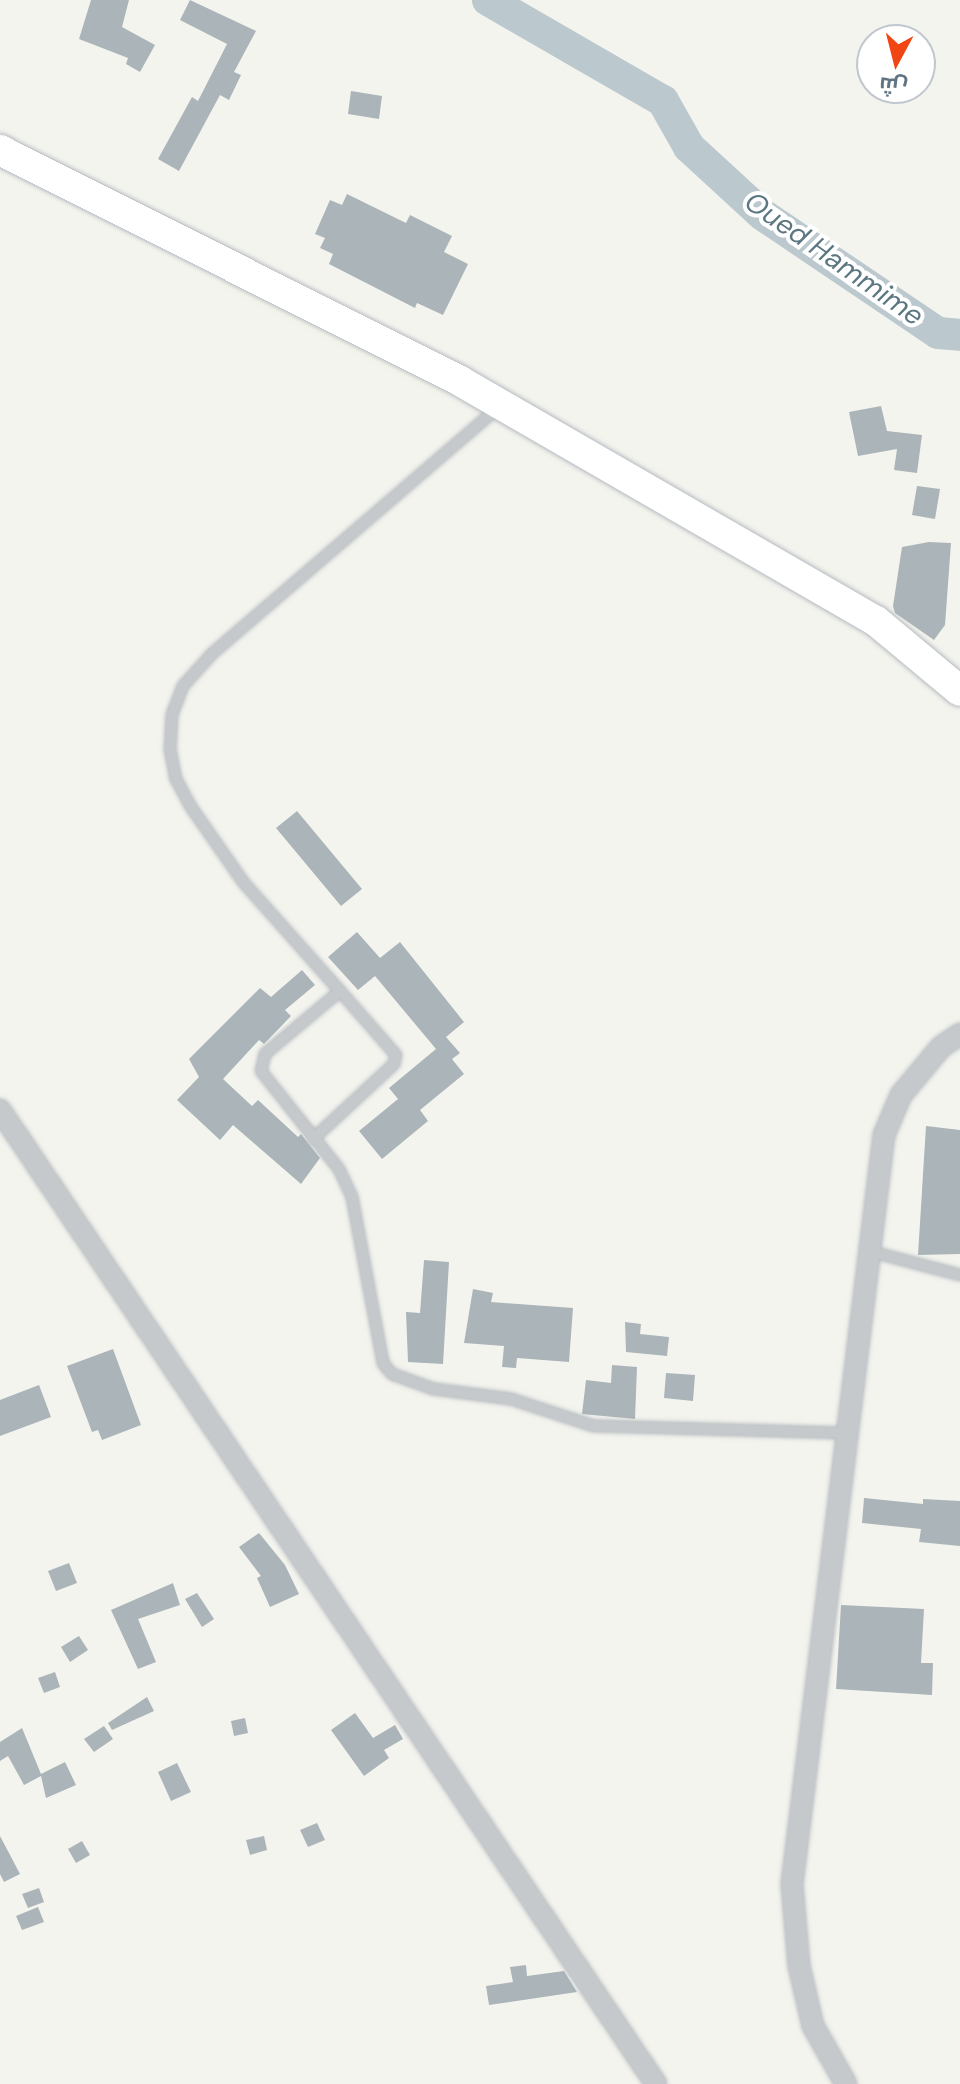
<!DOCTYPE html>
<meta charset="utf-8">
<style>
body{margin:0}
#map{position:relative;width:960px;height:2084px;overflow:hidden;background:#f4f4ef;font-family:"DM Sans",Cairo,sans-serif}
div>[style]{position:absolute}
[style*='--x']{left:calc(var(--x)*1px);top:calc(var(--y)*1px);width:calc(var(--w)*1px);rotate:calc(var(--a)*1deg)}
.river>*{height:32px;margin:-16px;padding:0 16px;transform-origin:16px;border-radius:16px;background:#bbc8cd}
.building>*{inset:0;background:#abb4b8}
.roads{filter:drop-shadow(0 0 2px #b5bbbf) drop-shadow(0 0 2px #b5bbbf)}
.service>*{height:10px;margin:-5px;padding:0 5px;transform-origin:5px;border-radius:5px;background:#c6c9cc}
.minor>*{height:20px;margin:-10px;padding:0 10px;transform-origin:10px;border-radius:10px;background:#c6c9cc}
.secondary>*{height:30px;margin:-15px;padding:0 15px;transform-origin:15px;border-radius:15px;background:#fff}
span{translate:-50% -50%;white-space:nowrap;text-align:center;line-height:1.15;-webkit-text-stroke:8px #fff;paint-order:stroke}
.water-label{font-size:28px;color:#5c7781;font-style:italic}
.north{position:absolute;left:856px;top:24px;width:80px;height:80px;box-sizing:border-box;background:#fff;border:2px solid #bfc7cd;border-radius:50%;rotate:187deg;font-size:22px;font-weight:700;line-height:32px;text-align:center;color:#607483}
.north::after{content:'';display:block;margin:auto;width:28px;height:36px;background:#f14513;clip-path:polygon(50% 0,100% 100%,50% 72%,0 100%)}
</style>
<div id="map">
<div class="river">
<i style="--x:488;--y:0;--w:202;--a:30"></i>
<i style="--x:663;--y:101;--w:53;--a:60.5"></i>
<i style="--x:689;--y:147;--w:100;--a:42.6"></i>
<i style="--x:763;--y:215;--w:211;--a:34"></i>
<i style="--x:938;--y:333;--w:22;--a:5"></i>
</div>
<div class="building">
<i style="clip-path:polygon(91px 0,129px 0,122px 27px,155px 45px,140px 72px,126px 64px,128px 58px,79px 39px)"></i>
<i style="clip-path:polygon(190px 0,256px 31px,234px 72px,241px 75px,229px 100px,220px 95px,179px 171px,158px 159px,192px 97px,198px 101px,227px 44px,180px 20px)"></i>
<i style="clip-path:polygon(351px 91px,382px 96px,379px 119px,348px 114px)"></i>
<i style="clip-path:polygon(347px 194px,406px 223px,410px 215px,452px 236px,444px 252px,468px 264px,443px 315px,417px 303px,415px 308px,329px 264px,333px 254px,320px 248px,325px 238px,315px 234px,330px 200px,342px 205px)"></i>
<i style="clip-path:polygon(881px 406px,887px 431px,922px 435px,917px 473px,894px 470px,897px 449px,858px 456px,849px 412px)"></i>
<i style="clip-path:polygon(917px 486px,940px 489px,935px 519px,912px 515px)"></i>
<i style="clip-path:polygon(929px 542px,951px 543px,945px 625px,934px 640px,895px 613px,893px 606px,902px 547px)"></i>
<i style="clip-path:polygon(297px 811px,362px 889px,341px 906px,276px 828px)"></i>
<i style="clip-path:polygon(357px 932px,380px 958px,400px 942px,464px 1022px,446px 1037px,460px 1053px,452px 1059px,464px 1074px,420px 1110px,428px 1121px,382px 1159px,359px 1131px,398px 1099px,389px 1088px,436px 1049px,375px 976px,358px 990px,328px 957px)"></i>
<i style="clip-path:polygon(302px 970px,315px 985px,285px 1010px,291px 1016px,264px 1044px,259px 1040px,223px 1079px,252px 1106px,258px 1100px,298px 1137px,301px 1134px,320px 1158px,301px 1184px,233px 1125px,220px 1140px,177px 1100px,199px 1077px,189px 1059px,260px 988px,271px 997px)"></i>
<i style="clip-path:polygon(926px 1126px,960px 1130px,960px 1254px,918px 1255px)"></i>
<i style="clip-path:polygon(424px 1260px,449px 1262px,443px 1364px,408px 1362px,406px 1312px,420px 1313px)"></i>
<i style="clip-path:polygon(473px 1289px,493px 1293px,491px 1302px,573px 1308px,569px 1362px,517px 1358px,516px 1368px,502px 1367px,504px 1346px,464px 1343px)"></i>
<i style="clip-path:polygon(625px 1322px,641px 1324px,640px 1334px,669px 1337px,667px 1356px,626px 1352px)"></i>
<i style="clip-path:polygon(113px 1349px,141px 1425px,102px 1440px,98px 1430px,92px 1432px,67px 1366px)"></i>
<i style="clip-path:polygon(612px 1365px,637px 1367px,635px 1419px,582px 1414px,586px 1380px,611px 1383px)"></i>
<i style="clip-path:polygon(666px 1373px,695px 1375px,693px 1401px,664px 1398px)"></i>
<i style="clip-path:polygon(39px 1385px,51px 1417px,0 1436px,0 1400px)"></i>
<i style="clip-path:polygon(864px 1498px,923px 1504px,923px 1499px,960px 1501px,960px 1546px,919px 1542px,921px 1529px,862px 1523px)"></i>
<i style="clip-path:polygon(259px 1533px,285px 1565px,299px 1594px,270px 1607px,257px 1578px,261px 1576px,239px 1547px)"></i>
<i style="clip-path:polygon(69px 1563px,77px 1583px,56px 1591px,48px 1571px)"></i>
<i style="clip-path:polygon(173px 1583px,180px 1605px,138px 1619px,156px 1662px,138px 1669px,111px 1610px)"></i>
<i style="clip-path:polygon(197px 1593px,214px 1619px,202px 1627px,185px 1599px)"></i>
<i style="clip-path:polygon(841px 1605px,924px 1609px,921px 1663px,933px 1663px,932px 1695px,836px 1689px)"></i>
<i style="clip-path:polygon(79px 1636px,88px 1650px,70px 1662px,61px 1647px)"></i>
<i style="clip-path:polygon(55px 1672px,60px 1687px,44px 1693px,38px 1678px)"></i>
<i style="clip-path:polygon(147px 1697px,154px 1711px,112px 1730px,108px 1723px)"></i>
<i style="clip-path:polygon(355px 1713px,373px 1738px,395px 1725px,403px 1739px,384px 1750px,389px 1758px,364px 1776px,331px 1730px)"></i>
<i style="clip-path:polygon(245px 1718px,248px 1733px,234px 1736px,231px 1721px)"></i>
<i style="clip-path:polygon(104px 1726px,113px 1739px,94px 1752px,84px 1739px)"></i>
<i style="clip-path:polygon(22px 1728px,41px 1774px,65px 1762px,76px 1785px,46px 1798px,41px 1776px,24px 1785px,8px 1756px,0 1761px,0 1742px)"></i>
<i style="clip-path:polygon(177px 1763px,191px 1792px,171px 1801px,158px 1772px)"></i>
<i style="clip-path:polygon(317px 1823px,325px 1840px,308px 1847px,300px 1830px)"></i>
<i style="clip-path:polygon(0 1836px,20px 1874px,4px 1882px,0 1874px)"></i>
<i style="clip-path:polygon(264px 1836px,267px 1850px,250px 1855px,246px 1840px)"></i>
<i style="clip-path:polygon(82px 1841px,90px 1855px,76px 1863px,68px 1849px)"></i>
<i style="clip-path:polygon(39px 1888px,44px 1902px,28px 1908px,22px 1894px)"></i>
<i style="clip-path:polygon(38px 1907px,44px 1922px,22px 1930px,16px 1916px)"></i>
<i style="clip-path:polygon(526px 1965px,527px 1976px,564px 1971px,577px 1992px,489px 2005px,486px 1986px,513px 1982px,510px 1967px)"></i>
</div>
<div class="roads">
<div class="service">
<i style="--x:500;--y:406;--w:381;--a:139.3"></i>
<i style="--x:211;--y:655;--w:42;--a:132.1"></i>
<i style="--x:183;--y:686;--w:30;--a:111"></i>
<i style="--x:172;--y:714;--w:35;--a:93"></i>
<i style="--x:170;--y:749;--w:31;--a:79"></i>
<i style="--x:176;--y:779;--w:32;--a:62"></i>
<i style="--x:191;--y:807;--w:93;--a:55.1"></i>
<i style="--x:244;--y:883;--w:144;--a:48.4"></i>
<i style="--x:340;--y:991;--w:98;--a:140"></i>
<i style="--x:265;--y:1054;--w:17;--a:103"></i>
<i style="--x:261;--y:1071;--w:125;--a:51.5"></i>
<i style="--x:339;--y:1169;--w:31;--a:65"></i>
<i style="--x:352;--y:1197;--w:169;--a:79.4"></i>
<i style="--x:383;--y:1363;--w:14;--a:51"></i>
<i style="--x:392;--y:1374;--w:45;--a:19.7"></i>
<i style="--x:434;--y:1389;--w:78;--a:7.4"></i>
<i style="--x:511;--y:1399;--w:87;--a:18"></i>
<i style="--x:594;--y:1426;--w:255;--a:1.6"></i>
<i style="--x:313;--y:1139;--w:110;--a:-42.8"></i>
<i style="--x:394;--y:1064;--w:9;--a:-77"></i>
<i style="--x:396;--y:1055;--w:85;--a:-131.2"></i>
<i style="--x:869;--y:1251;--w:94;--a:14.8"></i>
</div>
<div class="minor">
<i style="--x:0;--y:1110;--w:1174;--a:56.04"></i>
<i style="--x:846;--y:2084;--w:67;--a:-119.6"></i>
<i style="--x:813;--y:2026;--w:62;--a:-103.1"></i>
<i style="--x:799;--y:1966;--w:82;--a:-94.9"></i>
<i style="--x:792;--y:1884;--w:755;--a:-83"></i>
<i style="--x:884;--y:1135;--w:43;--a:-67"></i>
<i style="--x:901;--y:1095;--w:62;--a:-50.2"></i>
<i style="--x:941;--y:1047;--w:23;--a:-34"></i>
</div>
<div class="secondary">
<i style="--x:0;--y:150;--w:515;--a:26.66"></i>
<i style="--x:460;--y:381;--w:480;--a:30"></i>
<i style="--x:876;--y:621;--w:109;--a:39.8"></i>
</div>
</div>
<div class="water-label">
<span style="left:834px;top:259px;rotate:35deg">Oued Hammime</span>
</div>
<div class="north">ش</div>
</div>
